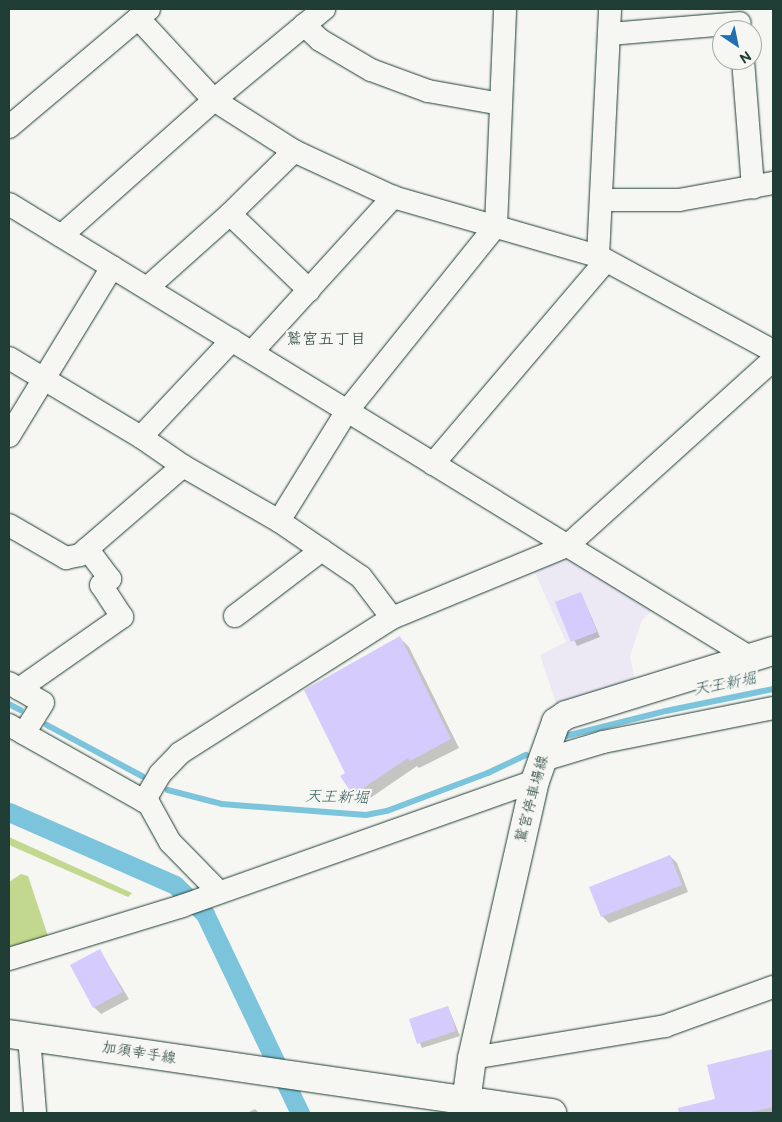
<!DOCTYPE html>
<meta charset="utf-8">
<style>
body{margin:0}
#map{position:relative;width:782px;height:1122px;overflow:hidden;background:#f6f6f2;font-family:"Balsamiq Sans","Klee One",sans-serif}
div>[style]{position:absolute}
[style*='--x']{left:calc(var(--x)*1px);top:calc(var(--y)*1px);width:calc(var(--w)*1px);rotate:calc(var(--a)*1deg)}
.built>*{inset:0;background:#ece9f5}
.green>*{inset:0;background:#c1d88e}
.shadow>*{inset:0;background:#0003}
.stream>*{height:5.5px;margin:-2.75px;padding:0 2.75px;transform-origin:2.75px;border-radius:2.75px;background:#7bc4db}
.canal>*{height:19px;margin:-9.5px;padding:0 9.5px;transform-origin:9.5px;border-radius:9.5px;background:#7bc4db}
.building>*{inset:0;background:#d5cbfd}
.roads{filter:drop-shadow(0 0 1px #1f3d34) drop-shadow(0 0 1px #1f3d34)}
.minor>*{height:22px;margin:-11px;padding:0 11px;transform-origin:11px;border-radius:11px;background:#f6f6f2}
.secondary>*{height:28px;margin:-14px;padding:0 14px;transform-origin:14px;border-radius:14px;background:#f6f6f2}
span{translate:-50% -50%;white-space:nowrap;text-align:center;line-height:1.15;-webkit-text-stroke:4.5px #f6f6f2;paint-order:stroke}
.street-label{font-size:15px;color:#1f3d34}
.neighbourhood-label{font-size:16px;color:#1f3d34}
.water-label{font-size:16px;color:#365f5e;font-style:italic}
.frame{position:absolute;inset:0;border:10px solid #1f3d34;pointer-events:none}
.north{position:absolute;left:712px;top:20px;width:50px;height:50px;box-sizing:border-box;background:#f6f6f2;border:1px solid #a0aca6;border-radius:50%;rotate:146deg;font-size:14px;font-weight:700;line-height:20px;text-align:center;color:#1f3d34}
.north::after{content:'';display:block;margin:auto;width:18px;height:22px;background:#1f6fb2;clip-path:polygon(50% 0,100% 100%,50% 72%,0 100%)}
</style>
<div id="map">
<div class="built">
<i style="clip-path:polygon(565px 552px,654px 609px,642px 620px,630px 656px,635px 680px,556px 703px,540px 655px,566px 642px,532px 566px)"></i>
</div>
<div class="green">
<i style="clip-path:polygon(9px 837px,132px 893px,128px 897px,9px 845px)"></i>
<i style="clip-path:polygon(21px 874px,28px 876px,48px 936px,9px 948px,9px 882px)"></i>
</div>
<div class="shadow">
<i style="clip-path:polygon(581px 593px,600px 637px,577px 646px,557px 602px)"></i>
<i style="clip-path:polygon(400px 638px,409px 647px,459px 748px,419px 768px,417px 766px,363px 803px,342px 776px,346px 773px)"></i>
<i style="clip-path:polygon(670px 856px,677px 863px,688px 892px,609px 923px,602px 916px)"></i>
<i style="clip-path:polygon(100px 951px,129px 999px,101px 1014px,94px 1007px)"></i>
<i style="clip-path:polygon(448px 1007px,460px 1036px,422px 1048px,410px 1020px)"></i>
<i style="clip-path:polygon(773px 1051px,773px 1113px,707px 1113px,705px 1103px,716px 1100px,708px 1066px)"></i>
<i style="clip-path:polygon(255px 1109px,259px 1113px,247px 1113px)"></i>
</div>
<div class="stream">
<i style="--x:9;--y:704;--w:13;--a:27"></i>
<i style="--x:47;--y:725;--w:108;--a:28.2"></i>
<i style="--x:566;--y:736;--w:103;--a:-14"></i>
<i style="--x:666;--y:711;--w:109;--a:-11.6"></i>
<i style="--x:168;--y:790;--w:56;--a:14.5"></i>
<i style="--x:222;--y:804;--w:144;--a:4.4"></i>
<i style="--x:366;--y:815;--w:21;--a:-11"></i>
<i style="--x:387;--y:811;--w:108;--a:-20.6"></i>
<i style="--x:488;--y:773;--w:42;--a:-25.3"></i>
</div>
<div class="canal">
<i style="--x:9;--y:812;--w:181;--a:23.7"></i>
<i style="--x:175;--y:885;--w:42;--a:44"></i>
<i style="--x:205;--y:914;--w:221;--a:64.5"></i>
</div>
<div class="building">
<i style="clip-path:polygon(581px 592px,597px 632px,571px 642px,555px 602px)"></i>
<i style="clip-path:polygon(400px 636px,451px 739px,410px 761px,408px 758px,353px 795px,340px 776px,345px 773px,304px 690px)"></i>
<i style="clip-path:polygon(670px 855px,682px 885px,601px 917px,589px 887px)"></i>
<i style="clip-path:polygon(100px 949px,123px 992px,93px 1008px,70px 965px)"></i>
<i style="clip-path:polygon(448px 1006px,456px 1031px,417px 1044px,409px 1019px)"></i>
<i style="clip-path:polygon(773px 1049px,773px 1107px,746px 1113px,679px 1113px,678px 1108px,715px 1099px,707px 1065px)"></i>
</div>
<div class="roads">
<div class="minor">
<i style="--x:138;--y:18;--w:112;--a:47.2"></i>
<i style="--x:214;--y:100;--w:95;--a:32.5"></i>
<i style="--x:294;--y:151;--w:109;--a:24.9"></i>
<i style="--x:393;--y:197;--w:213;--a:16.1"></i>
<i style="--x:598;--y:256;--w:199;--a:28.5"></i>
<i style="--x:304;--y:25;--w:22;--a:43"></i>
<i style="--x:320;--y:40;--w:59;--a:30.5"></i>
<i style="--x:371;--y:70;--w:61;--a:20.2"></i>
<i style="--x:428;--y:91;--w:74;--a:10.1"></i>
<i style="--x:609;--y:34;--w:131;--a:-4.8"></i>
<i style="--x:743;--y:60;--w:128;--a:85.5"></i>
<i style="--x:9;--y:127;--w:183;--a:-40.1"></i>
<i style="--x:602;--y:200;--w:77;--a:0"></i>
<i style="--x:679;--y:200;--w:96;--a:-10.3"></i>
<i style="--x:9;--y:204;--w:870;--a:31.46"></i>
<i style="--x:230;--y:214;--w:110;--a:43.9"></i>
<i style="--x:61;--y:236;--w:205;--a:-41.6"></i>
<i style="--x:214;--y:100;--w:143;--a:-39.6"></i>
<i style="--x:598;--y:256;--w:247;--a:-87.2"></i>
<i style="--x:147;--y:288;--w:111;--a:-41.7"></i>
<i style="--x:230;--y:214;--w:90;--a:-44.5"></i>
<i style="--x:252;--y:352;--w:210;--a:-47.7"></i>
<i style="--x:9;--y:358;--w:154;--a:30.9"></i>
<i style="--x:141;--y:437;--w:51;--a:34.6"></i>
<i style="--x:183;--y:466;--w:111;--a:29.8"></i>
<i style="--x:279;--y:521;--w:99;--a:34.3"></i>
<i style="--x:361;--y:577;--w:51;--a:52.9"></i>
<i style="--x:9;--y:436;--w:198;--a:-58.6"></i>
<i style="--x:141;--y:437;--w:133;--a:-46.8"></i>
<i style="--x:433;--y:464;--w:267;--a:-49.6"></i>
<i style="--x:279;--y:521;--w:129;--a:-58.3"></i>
<i style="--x:347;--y:411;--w:238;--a:-51.2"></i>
<i style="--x:496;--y:226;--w:217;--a:-87.6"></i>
<i style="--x:9;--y:525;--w:66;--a:30.1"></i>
<i style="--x:66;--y:558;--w:14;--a:-12"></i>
<i style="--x:80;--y:555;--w:136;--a:-40.8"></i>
<i style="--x:235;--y:616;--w:109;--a:-37.2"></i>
<i style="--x:9;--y:683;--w:39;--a:30"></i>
<i style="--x:43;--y:703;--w:36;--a:122"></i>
<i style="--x:19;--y:689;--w:126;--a:-35"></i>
<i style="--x:122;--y:617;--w:38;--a:-123"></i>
<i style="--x:101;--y:585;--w:11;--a:-34"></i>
<i style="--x:110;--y:579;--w:38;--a:-127"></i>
<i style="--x:9;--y:725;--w:155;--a:29.4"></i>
<i style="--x:540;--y:761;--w:66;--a:-16.8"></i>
<i style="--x:603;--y:742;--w:173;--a:-11.3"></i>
<i style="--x:219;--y:892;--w:70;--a:-134.4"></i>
<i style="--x:170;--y:842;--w:43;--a:-118.9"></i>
<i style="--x:149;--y:804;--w:6;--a:-149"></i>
<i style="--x:144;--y:801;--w:31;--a:-59"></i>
<i style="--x:160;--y:774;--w:29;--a:-46"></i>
<i style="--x:180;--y:753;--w:251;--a:-32.5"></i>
<i style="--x:392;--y:618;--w:189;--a:-22.4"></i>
<i style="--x:567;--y:546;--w:278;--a:-42.1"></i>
<i style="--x:9;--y:959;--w:181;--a:-17"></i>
<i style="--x:182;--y:906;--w:374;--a:-19.5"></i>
<i style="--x:29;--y:1036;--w:77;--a:85.5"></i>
<i style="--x:472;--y:1058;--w:196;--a:-9.4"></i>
<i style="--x:665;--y:1026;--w:115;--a:-19.9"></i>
</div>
<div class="secondary">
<i style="--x:9;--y:1034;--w:549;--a:8.28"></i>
<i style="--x:466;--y:1102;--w:44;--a:-82.2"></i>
<i style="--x:472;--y:1058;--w:284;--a:-77.2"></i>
<i style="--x:535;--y:781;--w:63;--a:-70.4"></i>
<i style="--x:556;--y:722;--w:12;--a:-35"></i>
<i style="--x:566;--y:715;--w:217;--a:-17.2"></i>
</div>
</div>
<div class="street-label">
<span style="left:532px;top:799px;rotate:-75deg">鷲宮停車場線</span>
<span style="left:139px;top:1053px;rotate:9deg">加須幸手線</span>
</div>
<div class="neighbourhood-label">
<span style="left:326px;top:340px">鷲宮五丁目</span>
</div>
<div class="water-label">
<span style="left:725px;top:685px;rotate:-11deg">天王新堀</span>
<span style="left:337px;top:798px;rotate:2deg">天王新堀</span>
</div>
<div class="frame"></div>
<div class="north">N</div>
</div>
